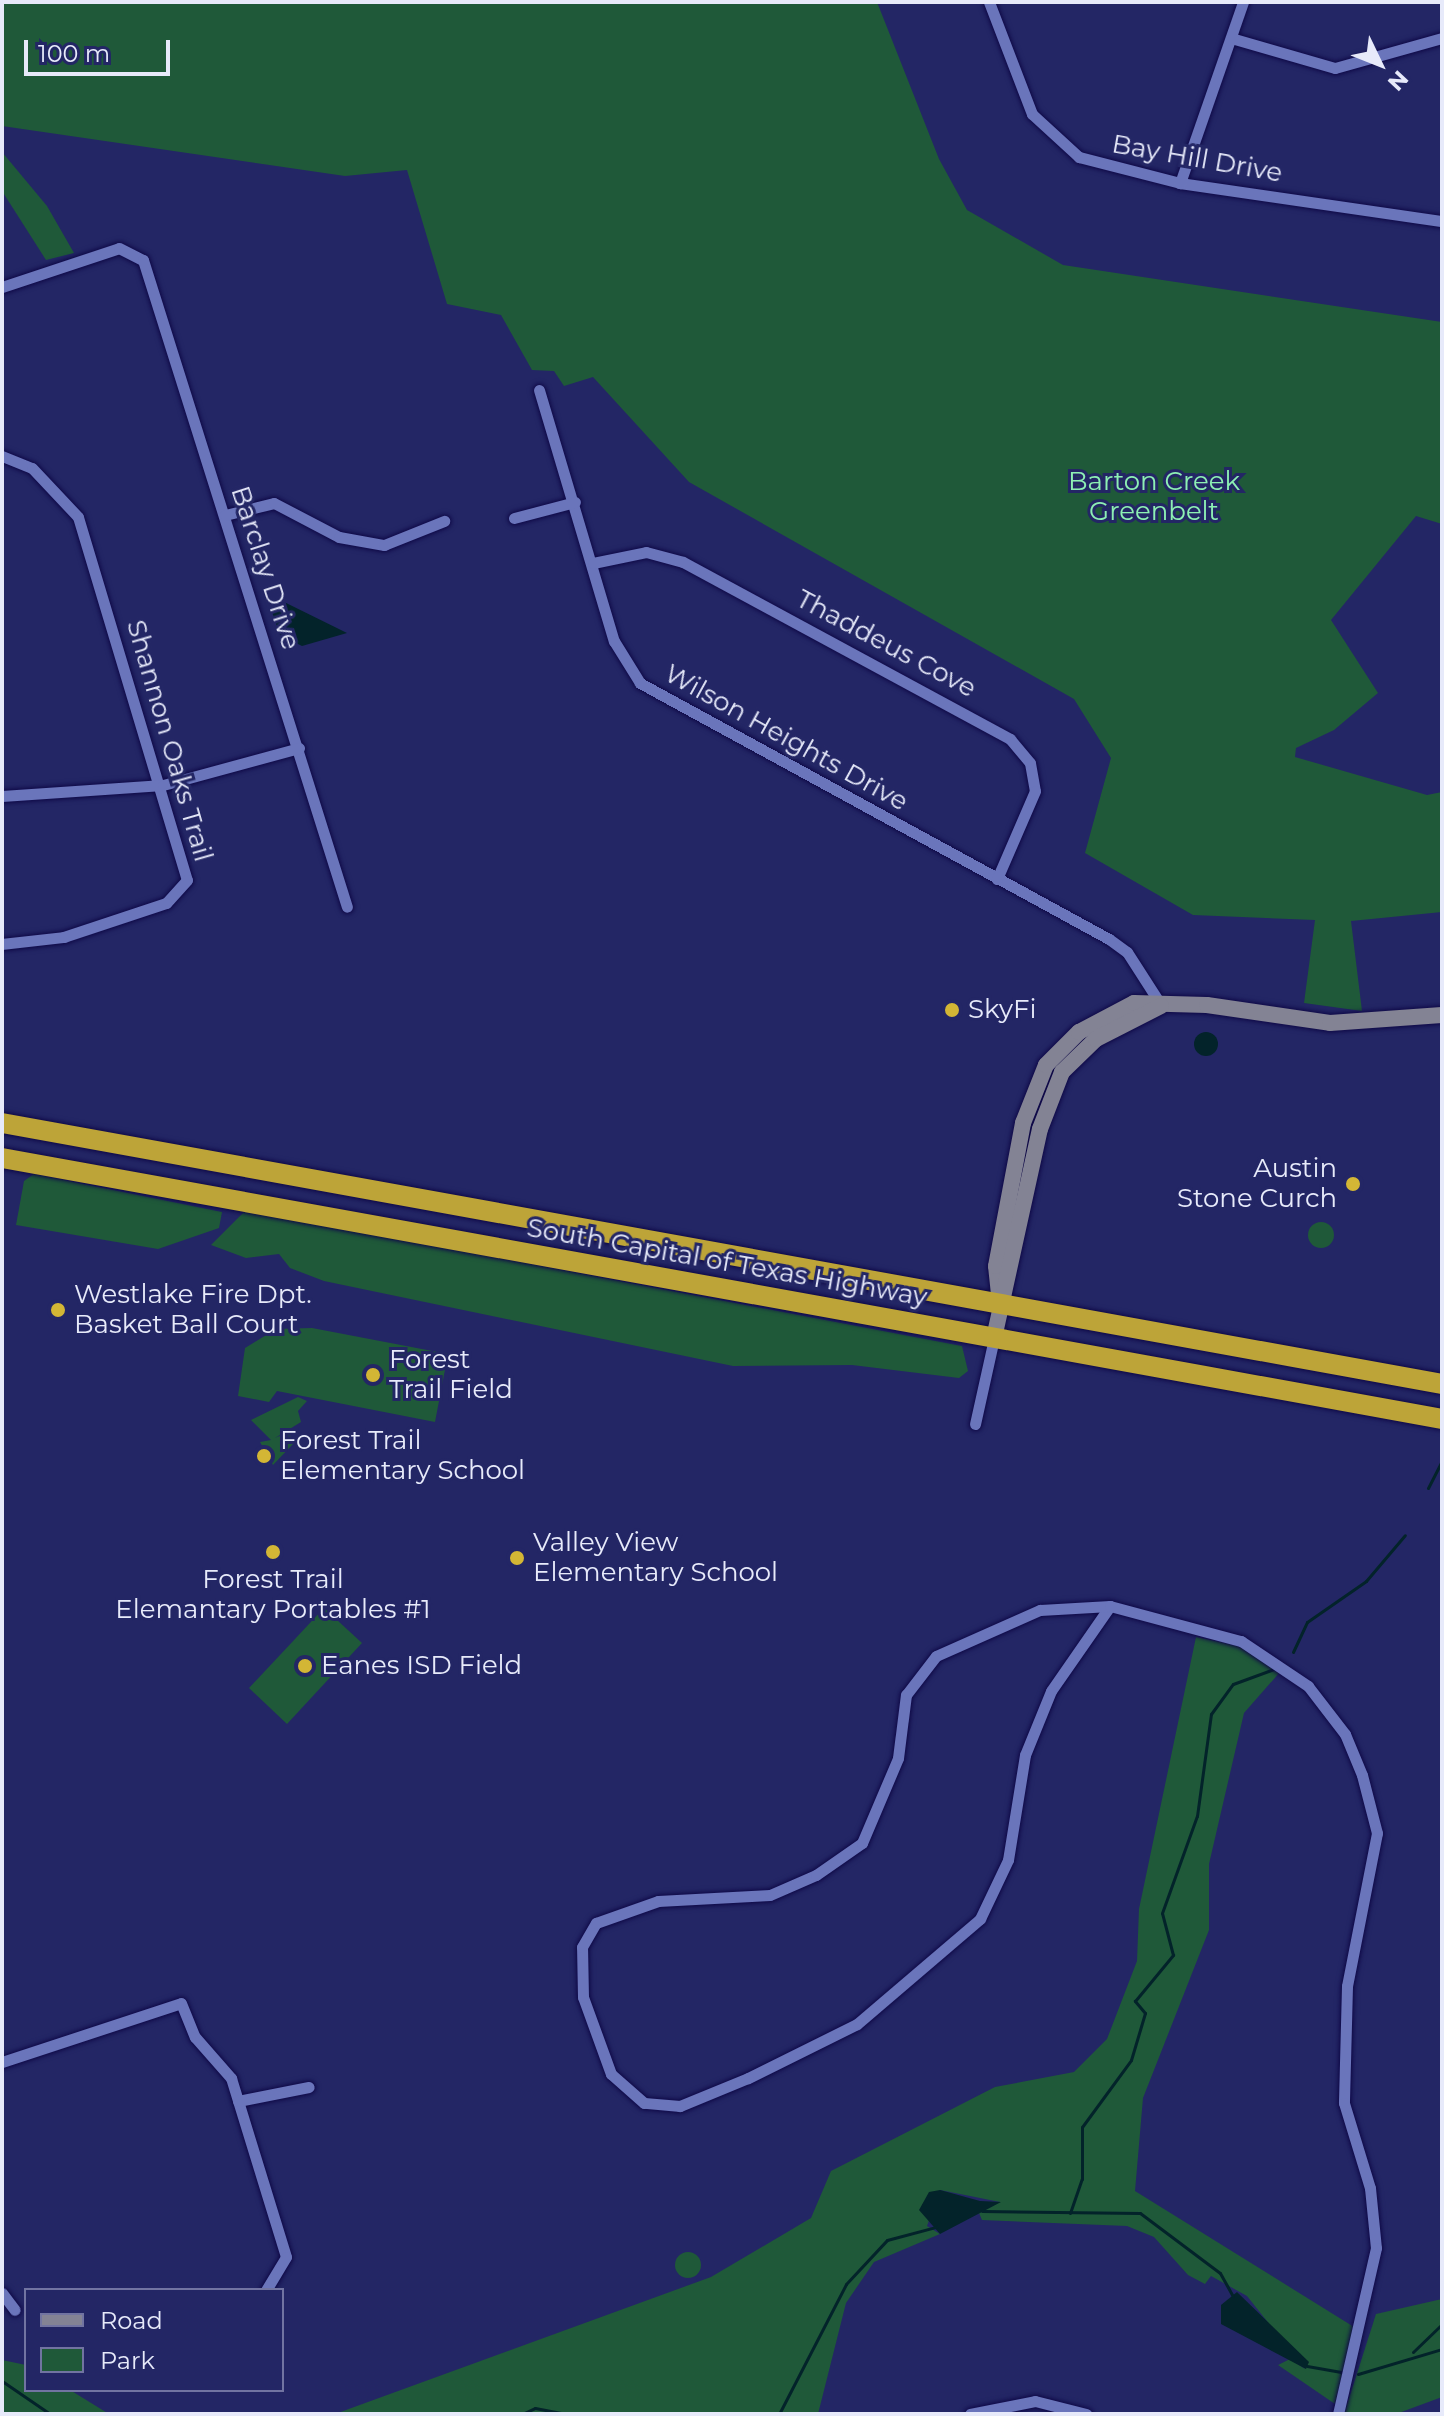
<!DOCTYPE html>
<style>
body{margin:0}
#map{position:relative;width:1444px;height:2416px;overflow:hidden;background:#232665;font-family:Montserrat,sans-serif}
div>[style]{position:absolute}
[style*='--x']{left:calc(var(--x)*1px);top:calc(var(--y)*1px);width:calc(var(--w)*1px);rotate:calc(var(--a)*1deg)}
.green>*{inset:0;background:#1f5939}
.round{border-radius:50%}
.water>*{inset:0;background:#03232a}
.stream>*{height:3px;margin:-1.5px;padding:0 1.5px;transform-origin:1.5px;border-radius:1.5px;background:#03232a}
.roads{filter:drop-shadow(0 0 2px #0f0947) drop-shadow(0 0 2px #0f0947)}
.street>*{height:11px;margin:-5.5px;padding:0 5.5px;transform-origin:5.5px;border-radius:5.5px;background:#6a75bb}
.secondary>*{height:16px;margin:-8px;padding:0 8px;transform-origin:8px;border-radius:8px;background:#838394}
.highway>*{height:20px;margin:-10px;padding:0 10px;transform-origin:10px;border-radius:10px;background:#bda438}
.dots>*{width:22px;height:22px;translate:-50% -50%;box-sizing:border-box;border:4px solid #232665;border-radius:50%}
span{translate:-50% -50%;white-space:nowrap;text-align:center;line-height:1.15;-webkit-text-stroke:6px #232665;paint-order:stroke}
.street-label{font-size:26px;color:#e7eafa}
.park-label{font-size:26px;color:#8df0b3}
.poi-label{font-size:26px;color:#e7eafa}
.left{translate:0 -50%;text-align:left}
.right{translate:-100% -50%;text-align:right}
.frame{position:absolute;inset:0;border:4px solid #e7eafa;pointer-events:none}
.legend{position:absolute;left:24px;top:2288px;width:260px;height:104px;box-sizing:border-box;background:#232665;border:2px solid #7174a1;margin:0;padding:10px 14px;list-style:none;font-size:24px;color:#e7eafa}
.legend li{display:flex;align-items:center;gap:16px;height:40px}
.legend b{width:40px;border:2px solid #7174a1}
.north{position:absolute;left:1340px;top:24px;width:80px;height:80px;-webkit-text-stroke:6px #232665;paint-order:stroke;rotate:133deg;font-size:22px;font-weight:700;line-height:32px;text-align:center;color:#e7eafa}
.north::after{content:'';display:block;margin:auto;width:28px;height:36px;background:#e7eafa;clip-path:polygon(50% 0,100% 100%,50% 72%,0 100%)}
.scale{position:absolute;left:24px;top:40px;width:146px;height:36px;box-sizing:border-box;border:4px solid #e7eafa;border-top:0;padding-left:10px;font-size:24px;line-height:28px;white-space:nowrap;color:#e7eafa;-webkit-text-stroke:6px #232665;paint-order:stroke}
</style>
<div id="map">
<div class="green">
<i style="clip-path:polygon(2px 2px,877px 2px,939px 159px,967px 210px,1063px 265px,1442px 322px,1442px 524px,1416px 516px,1331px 620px,1378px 693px,1334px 730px,1296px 748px,1295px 757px,1427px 795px,1442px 792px,1442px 912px,1351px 921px,1362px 1011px,1304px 1003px,1315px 920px,1193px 915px,1085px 853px,1111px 758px,1074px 699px,689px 482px,593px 377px,564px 386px,554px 371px,532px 370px,501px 315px,447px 304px,407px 170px,345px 176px,2px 126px)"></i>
<i style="clip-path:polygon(2px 152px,47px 206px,74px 253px,46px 260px,2px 191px)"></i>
<i style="clip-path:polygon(34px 1174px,222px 1212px,219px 1228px,158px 1249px,16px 1225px,24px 1181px)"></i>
<i style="clip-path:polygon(246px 1210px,962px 1346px,968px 1371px,959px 1378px,852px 1365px,733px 1366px,324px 1281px,290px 1268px,279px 1254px,246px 1258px,211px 1245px)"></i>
<i class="round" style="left:1308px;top:1222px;width:26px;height:26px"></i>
<i style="clip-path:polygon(312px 1328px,448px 1354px,435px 1422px,277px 1391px,269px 1402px,238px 1396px,245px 1348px,276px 1329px)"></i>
<i style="clip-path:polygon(298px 1397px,307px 1401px,298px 1411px,301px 1422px,275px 1438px,289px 1432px,294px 1443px,273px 1465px,260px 1442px,271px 1440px,251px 1420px)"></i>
<i style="clip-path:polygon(324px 1608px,362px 1643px,287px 1724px,249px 1688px)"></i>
<i style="clip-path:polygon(1196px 1637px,1239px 1646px,1280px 1672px,1244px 1713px,1209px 1864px,1209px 1930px,1143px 2098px,1135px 2191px,1354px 2327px,1335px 2404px,1278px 2365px,1290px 2359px,1305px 2369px,1247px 2296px,1211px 2276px,1205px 2284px,1188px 2275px,1154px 2237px,1127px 2226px,982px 2220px,979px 2213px,1000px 2202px,940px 2190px,927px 2226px,940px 2234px,874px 2262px,846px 2303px,818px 2414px,335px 2414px,711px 2277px,811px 2218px,831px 2171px,995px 2087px,1074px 2072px,1107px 2039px,1137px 1961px,1139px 1909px)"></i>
<i class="round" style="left:675px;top:2252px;width:26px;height:26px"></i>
<i style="clip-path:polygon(1442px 2299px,1442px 2397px,1396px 2414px,1344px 2414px,1376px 2314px)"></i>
<i style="clip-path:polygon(2px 2360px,26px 2365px,26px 2390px,70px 2390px,109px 2414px,2px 2414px)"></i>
</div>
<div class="water">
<i style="clip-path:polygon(278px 599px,347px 633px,302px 646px,280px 635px,272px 612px)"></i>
<i class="round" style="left:1194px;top:1032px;width:24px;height:24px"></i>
<i style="clip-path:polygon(940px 2190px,980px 2201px,1001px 2202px,940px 2234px,919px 2210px,929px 2192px)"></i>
<i style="clip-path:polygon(1237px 2292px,1309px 2362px,1306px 2369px,1221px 2324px,1221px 2305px)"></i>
</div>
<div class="stream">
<i style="--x:1428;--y:1488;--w:31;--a:-63"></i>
<i style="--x:1293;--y:1652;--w:33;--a:-65"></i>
<i style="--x:1307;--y:1622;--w:72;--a:-34.8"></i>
<i style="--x:1366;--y:1581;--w:60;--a:-49.7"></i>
<i style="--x:982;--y:2211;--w:158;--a:0.7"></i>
<i style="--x:1140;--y:2213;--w:100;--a:36.9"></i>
<i style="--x:1220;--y:2273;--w:26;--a:61"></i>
<i style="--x:1070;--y:2213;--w:36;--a:-71"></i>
<i style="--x:1082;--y:2179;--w:52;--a:-90"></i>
<i style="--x:1082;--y:2127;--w:83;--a:-53.8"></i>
<i style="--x:1131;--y:2060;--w:49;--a:-73.4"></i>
<i style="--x:1145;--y:2013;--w:16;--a:-130"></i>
<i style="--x:1135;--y:2001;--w:60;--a:-50.4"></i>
<i style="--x:1173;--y:1955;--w:43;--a:-104.7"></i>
<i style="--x:1162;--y:1913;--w:103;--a:-70.2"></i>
<i style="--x:1197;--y:1816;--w:103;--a:-82.2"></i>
<i style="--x:1211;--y:1714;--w:37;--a:-54"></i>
<i style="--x:1233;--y:1684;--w:44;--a:-20.1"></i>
<i style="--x:1413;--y:2352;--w:40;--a:-44"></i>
<i style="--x:1307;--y:2366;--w:36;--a:10"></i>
<i style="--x:1358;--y:2374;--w:88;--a:-16.6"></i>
<i style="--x:2;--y:2381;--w:58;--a:34.5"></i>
<i style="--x:522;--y:2414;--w:14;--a:-25"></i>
<i style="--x:535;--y:2408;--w:33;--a:11"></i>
<i style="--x:779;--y:2414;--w:146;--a:-62.7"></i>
<i style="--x:846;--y:2284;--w:60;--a:-47"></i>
<i style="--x:887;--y:2240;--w:51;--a:-14.9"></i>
</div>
<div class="roads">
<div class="street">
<i style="--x:989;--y:2;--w:120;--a:69"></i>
<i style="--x:1032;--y:114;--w:64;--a:42.5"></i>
<i style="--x:1079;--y:157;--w:104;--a:14.4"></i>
<i style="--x:1180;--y:183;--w:265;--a:8.3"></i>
<i style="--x:1231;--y:38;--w:108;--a:16.1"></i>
<i style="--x:1335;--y:68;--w:111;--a:-15.7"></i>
<i style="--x:1180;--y:183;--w:192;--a:-70.8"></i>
<i style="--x:2;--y:287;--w:123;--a:-18.4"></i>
<i style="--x:119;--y:248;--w:27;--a:27"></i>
<i style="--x:143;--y:260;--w:678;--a:72.5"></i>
<i style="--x:539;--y:390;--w:262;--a:73.4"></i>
<i style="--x:614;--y:641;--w:49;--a:58.2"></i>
<i style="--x:640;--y:683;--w:534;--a:28.63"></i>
<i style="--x:1109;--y:939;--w:22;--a:36"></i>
<i style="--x:1127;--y:952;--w:63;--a:57.3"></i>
<i style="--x:2;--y:456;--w:32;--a:22"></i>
<i style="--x:32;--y:468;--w:67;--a:46.8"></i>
<i style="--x:78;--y:517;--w:379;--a:73.3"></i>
<i style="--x:187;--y:880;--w:31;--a:132"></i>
<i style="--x:166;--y:903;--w:108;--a:161.6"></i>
<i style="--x:64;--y:937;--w:62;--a:173.6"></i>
<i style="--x:225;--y:515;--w:50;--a:-13.8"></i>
<i style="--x:274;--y:503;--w:73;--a:27.6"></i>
<i style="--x:339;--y:537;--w:46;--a:10.1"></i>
<i style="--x:384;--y:545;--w:65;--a:-21.8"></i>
<i style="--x:514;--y:518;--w:63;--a:-14.7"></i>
<i style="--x:593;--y:563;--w:54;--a:-11.7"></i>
<i style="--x:646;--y:552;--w:38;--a:15"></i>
<i style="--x:683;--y:562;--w:372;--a:28.4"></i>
<i style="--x:1010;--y:739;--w:31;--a:50"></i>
<i style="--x:1030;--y:763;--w:28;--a:80"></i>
<i style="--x:1035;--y:791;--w:96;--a:113.4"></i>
<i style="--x:2;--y:796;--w:161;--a:-3.9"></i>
<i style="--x:163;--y:785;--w:141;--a:-15.2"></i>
<i style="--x:975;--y:1424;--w:88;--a:-77.5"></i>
<i style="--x:1110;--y:1606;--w:103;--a:124.8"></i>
<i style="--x:1051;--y:1691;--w:69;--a:112.1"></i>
<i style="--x:1025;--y:1755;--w:106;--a:99.2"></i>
<i style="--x:1008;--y:1860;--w:65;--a:115.4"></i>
<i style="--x:980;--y:1919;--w:162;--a:139.5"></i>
<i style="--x:857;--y:2024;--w:122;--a:153.6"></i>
<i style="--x:748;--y:2078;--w:74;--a:157.6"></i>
<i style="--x:680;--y:2106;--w:36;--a:-175"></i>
<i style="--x:644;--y:2103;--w:44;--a:-138.7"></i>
<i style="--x:611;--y:2074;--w:82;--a:-110"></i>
<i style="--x:583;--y:1997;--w:50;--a:-91.1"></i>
<i style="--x:582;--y:1947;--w:28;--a:-60"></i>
<i style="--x:596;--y:1923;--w:66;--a:-19.5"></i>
<i style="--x:658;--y:1901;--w:112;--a:-3.1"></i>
<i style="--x:770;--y:1895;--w:50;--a:-23.5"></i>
<i style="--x:816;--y:1875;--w:56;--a:-34.8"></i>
<i style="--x:862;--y:1843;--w:92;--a:-67"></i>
<i style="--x:898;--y:1758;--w:64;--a:-82.8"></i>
<i style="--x:906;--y:1695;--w:49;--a:-52.4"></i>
<i style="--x:936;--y:1656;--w:114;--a:-23.9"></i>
<i style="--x:1040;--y:1610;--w:70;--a:-3.3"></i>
<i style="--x:1110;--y:1606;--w:136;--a:15"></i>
<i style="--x:1241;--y:1641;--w:81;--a:33.9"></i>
<i style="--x:1308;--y:1686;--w:61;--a:52.4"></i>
<i style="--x:1345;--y:1734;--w:44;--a:67.5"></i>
<i style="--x:1362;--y:1775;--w:60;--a:75.5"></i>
<i style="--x:1377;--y:1833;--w:156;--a:101.1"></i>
<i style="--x:1347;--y:1986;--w:117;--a:91.5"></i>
<i style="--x:1344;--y:2103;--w:89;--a:73"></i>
<i style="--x:1370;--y:2188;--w:60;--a:84.3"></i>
<i style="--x:1376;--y:2248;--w:170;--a:102.9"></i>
<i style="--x:2;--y:2062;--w:188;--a:-18.2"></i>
<i style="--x:181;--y:2003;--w:37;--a:68"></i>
<i style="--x:195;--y:2037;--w:55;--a:48.7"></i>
<i style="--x:231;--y:2078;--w:187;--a:72.9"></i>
<i style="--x:286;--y:2257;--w:39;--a:121"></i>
<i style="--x:238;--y:2101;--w:72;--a:-11.2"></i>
<i style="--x:2;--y:2293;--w:21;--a:53"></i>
<i style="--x:970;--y:2414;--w:66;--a:-11.3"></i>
<i style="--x:1035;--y:2401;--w:53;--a:14.3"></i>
</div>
<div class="secondary">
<i style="--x:1000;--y:1304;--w:38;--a:-96"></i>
<i style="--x:996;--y:1266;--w:146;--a:-79.3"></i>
<i style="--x:1023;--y:1123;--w:62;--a:-68.4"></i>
<i style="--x:1046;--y:1065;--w:47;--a:-45"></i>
<i style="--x:1079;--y:1032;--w:62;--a:-27.8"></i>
<i style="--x:1134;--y:1003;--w:73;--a:1.6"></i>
<i style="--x:1207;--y:1005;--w:124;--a:8.3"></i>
<i style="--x:1330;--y:1023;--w:112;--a:-4.1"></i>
<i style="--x:994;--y:1338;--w:214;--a:-77.6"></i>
<i style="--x:1040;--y:1129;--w:61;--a:-68.9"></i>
<i style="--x:1062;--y:1072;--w:47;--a:-44.1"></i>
<i style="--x:1096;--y:1039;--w:73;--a:-26.9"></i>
</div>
<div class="highway">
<i style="--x:2;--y:1123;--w:1463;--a:10.27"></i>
<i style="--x:2;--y:1158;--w:1463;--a:10.27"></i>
</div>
</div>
<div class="dots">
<i style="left:952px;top:1010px;background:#d3b635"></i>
<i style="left:1353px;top:1184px;background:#d3b635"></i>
<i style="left:58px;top:1310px;background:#d3b635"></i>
<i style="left:373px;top:1375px;background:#d3b635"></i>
<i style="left:264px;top:1456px;background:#d3b635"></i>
<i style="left:273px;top:1552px;background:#d3b635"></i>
<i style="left:517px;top:1558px;background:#d3b635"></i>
<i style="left:305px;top:1666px;background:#d3b635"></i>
</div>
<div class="street-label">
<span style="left:1197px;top:159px;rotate:10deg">Bay Hill Drive</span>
<span style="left:265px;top:568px;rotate:72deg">Barclay Drive</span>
<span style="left:886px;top:644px;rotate:28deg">Thaddeus Cove</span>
<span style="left:786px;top:738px;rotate:29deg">Wilson Heights Drive</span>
<span style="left:169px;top:741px;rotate:74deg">Shannon Oaks Trail</span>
<span style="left:727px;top:1263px;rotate:10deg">South Capital of Texas Highway</span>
</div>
<div class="park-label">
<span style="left:1154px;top:497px">Barton Creek<br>Greenbelt</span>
</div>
<div class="poi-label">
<span class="left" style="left:968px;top:1010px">SkyFi</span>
<span class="right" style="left:1337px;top:1184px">Austin<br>Stone Curch</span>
<span class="left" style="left:74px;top:1310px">Westlake Fire Dpt.<br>Basket Ball Court</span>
<span class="left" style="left:389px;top:1375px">Forest<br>Trail Field</span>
<span class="left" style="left:280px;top:1456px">Forest Trail<br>Elementary School</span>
<span class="left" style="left:533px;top:1558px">Valley View<br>Elementary School</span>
<span style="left:273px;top:1595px">Forest Trail<br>Elemantary Portables #1</span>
<span class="left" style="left:321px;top:1666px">Eanes ISD Field</span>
</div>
<div class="frame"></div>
<ul class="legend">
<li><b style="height:10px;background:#838394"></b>Road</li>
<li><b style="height:22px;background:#1f5939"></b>Park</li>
</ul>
<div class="north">N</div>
<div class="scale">100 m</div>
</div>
